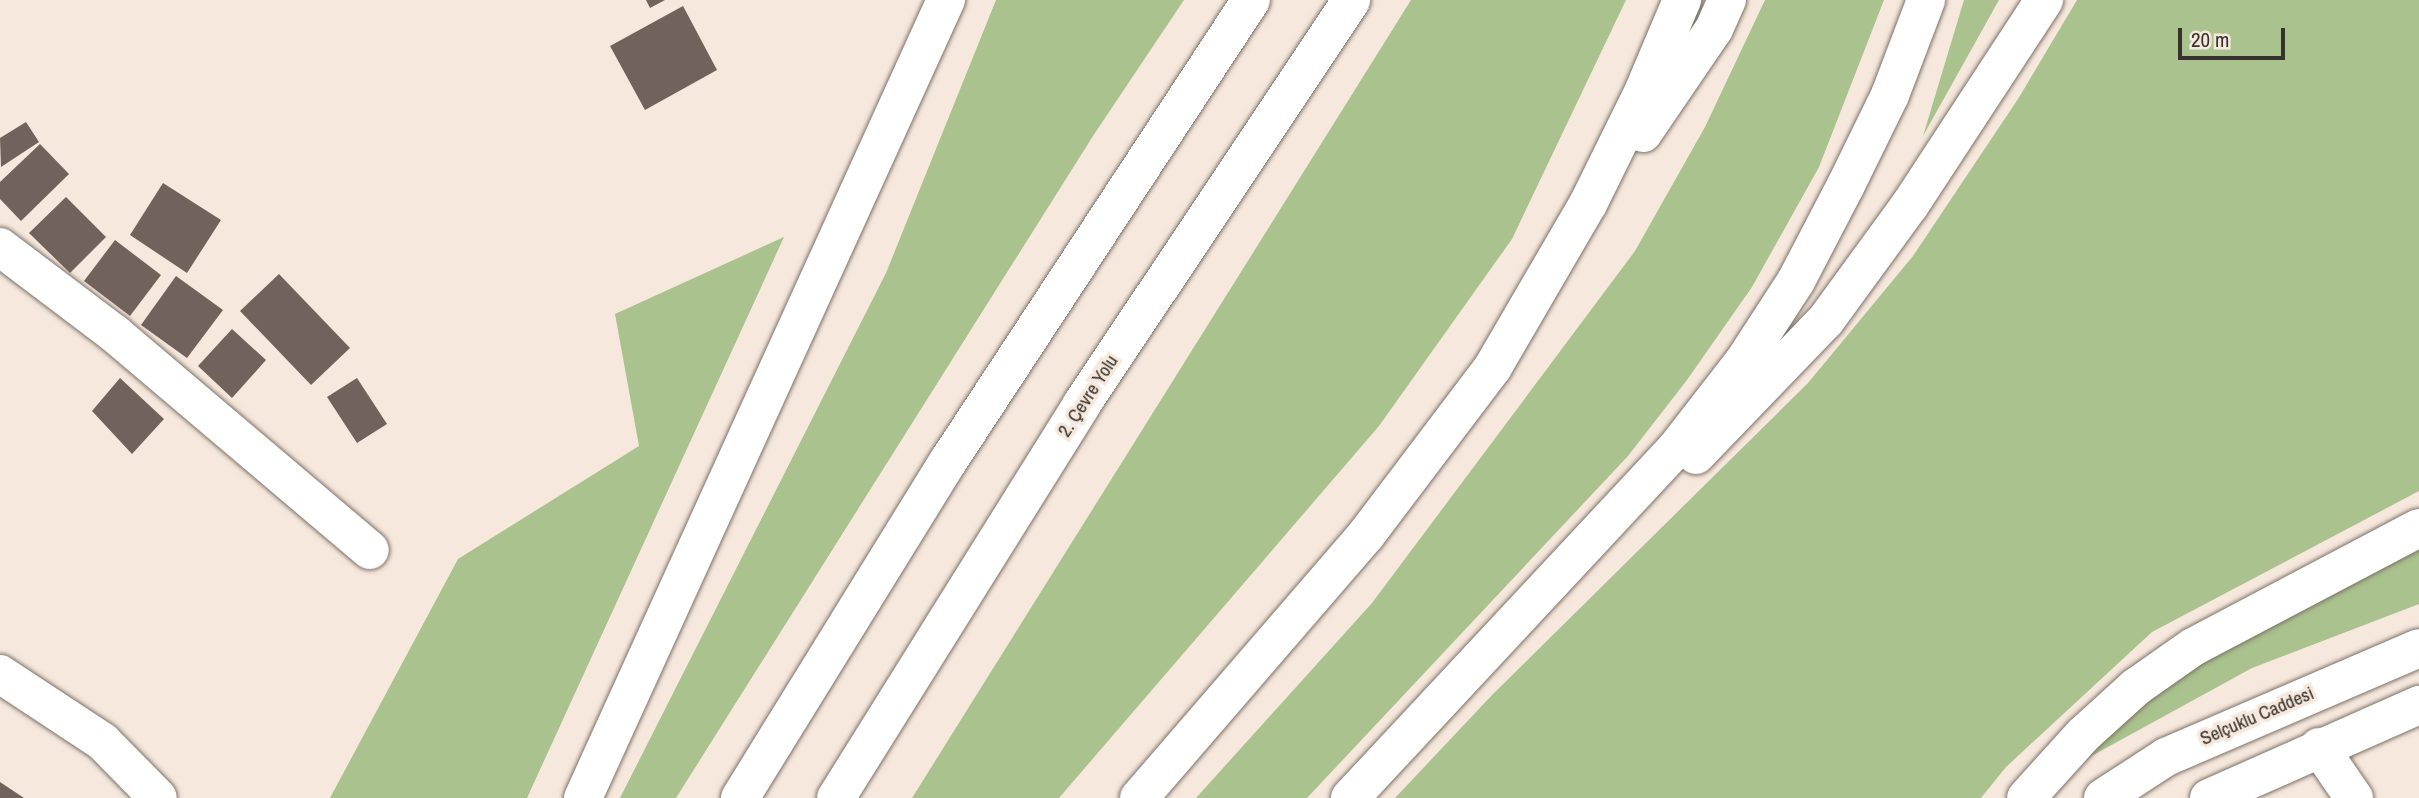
<!DOCTYPE html>
<meta charset="utf-8">
<style>
body{margin:0}
#map{position:relative;width:2419px;height:798px;overflow:hidden;background:#f6e8dc;font-family:"Archivo Narrow",sans-serif}
div>[style]{position:absolute}
[style*='--x']{left:calc(var(--x)*1px);top:calc(var(--y)*1px);width:calc(var(--w)*1px);rotate:calc(var(--a)*1deg)}
.green>*{inset:0;background:#aac28d}
.building>*{inset:0;background:#71625b}
.roads{filter:drop-shadow(0 0 2px #7d7167) drop-shadow(0 0 2px #7d7167)}
.minor>*{height:38px;margin:-19px;padding:0 19px;transform-origin:19px;border-radius:19px;background:#fff}
.major>*{height:38px;margin:-19px;padding:0 19px;transform-origin:19px;border-radius:19px;background:#fff}
.highway>*{height:38px;margin:-19px;padding:0 19px;transform-origin:19px;border-radius:19px;background:#fff}
span{translate:-50% -50%;white-space:nowrap;text-align:center;line-height:1.15;-webkit-text-stroke:7px #f6e8dc;paint-order:stroke}
.street-label{font-size:19px;color:#37322d}
.scale{position:absolute;left:2178px;top:28px;width:107px;height:32px;box-sizing:border-box;border:4px solid #37322d;border-top:0;padding-left:9px;font-size:21px;line-height:24px;white-space:nowrap;color:#37322d;-webkit-text-stroke:5px #f6e8dc;paint-order:stroke}
</style>
<div id="map">
<div class="green">
<i style="clip-path:polygon(996px 0,1184px 0,1093px 136px,676px 798px,620px 798px,886px 273px)"></i>
<i style="clip-path:polygon(1411px 0,1626px 0,1512px 239px,1379px 426px,1059px 798px,912px 798px)"></i>
<i style="clip-path:polygon(1765px 0,1884px 0,1819px 167px,1752px 287px,1687px 380px,1628px 456px,1307px 798px,1196px 798px,1372px 603px,1635px 251px,1705px 127px)"></i>
<i style="clip-path:polygon(1964px 0,1999px 0,1923px 136px)"></i>
<i style="clip-path:polygon(2077px 0,2419px 0,2419px 491px,2152px 632px,2006px 767px,1981px 798px,1395px 798px,1493px 694px,1808px 383px,1913px 256px,2018px 99px)"></i>
<i style="clip-path:polygon(784px 237px,527px 798px,330px 798px,458px 559px,639px 446px,615px 314px)"></i>
<i style="clip-path:polygon(2419px 545px,2419px 604px,2252px 668px,2086px 759px,2139px 708px,2210px 657px)"></i>
</div>
<div class="building">
<i style="clip-path:polygon(646px 0,665px 0,650px 8px)"></i>
<i style="clip-path:polygon(683px 6px,717px 70px,645px 110px,610px 46px)"></i>
<i style="clip-path:polygon(26px 122px,39px 142px,1px 167px,0 138px)"></i>
<i style="clip-path:polygon(40px 144px,69px 174px,21px 221px,0 199px,0 182px)"></i>
<i style="clip-path:polygon(163px 183px,221px 220px,187px 273px,130px 235px)"></i>
<i style="clip-path:polygon(66px 197px,106px 237px,70px 273px,29px 233px)"></i>
<i style="clip-path:polygon(115px 240px,161px 275px,130px 316px,84px 281px)"></i>
<i style="clip-path:polygon(279px 274px,350px 348px,311px 385px,240px 311px)"></i>
<i style="clip-path:polygon(176px 276px,223px 310px,187px 358px,141px 325px)"></i>
<i style="clip-path:polygon(232px 329px,266px 360px,232px 398px,198px 366px)"></i>
<i style="clip-path:polygon(120px 378px,164px 419px,132px 454px,92px 411px)"></i>
<i style="clip-path:polygon(357px 378px,387px 424px,357px 443px,327px 397px)"></i>
<i style="clip-path:polygon(0 782px,24px 798px,0 798px)"></i>
</div>
<div class="roads">
<div class="minor">
<i style="--x:0;--y:247;--w:144;--a:37.1"></i>
<i style="--x:115;--y:334;--w:334;--a:40.3"></i>
<i style="--x:0;--y:674;--w:123;--a:33.4"></i>
<i style="--x:103;--y:742;--w:78;--a:45.5"></i>
<i style="--x:2319;--y:747;--w:62;--a:55.5"></i>
</div>
<div class="major">
<i style="--x:2103;--y:798;--w:75;--a:-33.1"></i>
<i style="--x:2166;--y:757;--w:275;--a:-23.3"></i>
<i style="--x:2209;--y:798;--w:230;--a:-23.9"></i>
</div>
<div class="highway">
<i style="--x:1643;--y:133;--w:126;--a:-55.7"></i>
<i style="--x:1714;--y:29;--w:32;--a:-66"></i>
<i style="--x:1696;--y:455;--w:187;--a:-46.1"></i>
<i style="--x:1826;--y:320;--w:142;--a:-53.9"></i>
<i style="--x:1910;--y:205;--w:245;--a:-56.8"></i>
<i style="--x:583;--y:798;--w:877;--a:-65.54"></i>
<i style="--x:740;--y:798;--w:397;--a:-58.3"></i>
<i style="--x:949;--y:460;--w:550;--a:-56.71"></i>
<i style="--x:836;--y:798;--w:464;--a:-58"></i>
<i style="--x:1082;--y:404;--w:485;--a:-56.3"></i>
<i style="--x:1139;--y:798;--w:347;--a:-49.2"></i>
<i style="--x:1366;--y:535;--w:211;--a:-52.9"></i>
<i style="--x:1493;--y:367;--w:189;--a:-59.8"></i>
<i style="--x:1588;--y:204;--w:127;--a:-63.8"></i>
<i style="--x:1644;--y:90;--w:98;--a:-67.1"></i>
<i style="--x:1350;--y:798;--w:476;--a:-47"></i>
<i style="--x:1675;--y:450;--w:113;--a:-52.2"></i>
<i style="--x:1744;--y:361;--w:95;--a:-57"></i>
<i style="--x:1796;--y:281;--w:108;--a:-62.5"></i>
<i style="--x:1846;--y:185;--w:100;--a:-63.9"></i>
<i style="--x:1890;--y:95;--w:102;--a:-69.2"></i>
<i style="--x:2026;--y:798;--w:85;--a:-47.9"></i>
<i style="--x:2083;--y:735;--w:72;--a:-42.2"></i>
<i style="--x:2136;--y:687;--w:70;--a:-35.1"></i>
<i style="--x:2193;--y:647;--w:255;--a:-27.8"></i>
</div>
</div>
<div class="street-label">
<span style="left:1088px;top:396px;rotate:-57deg">2. Çevre Yolu</span>
<span style="left:2257px;top:716px;rotate:-23deg">Selçuklu Caddesi</span>
</div>
<div class="scale">20 m</div>
</div>
